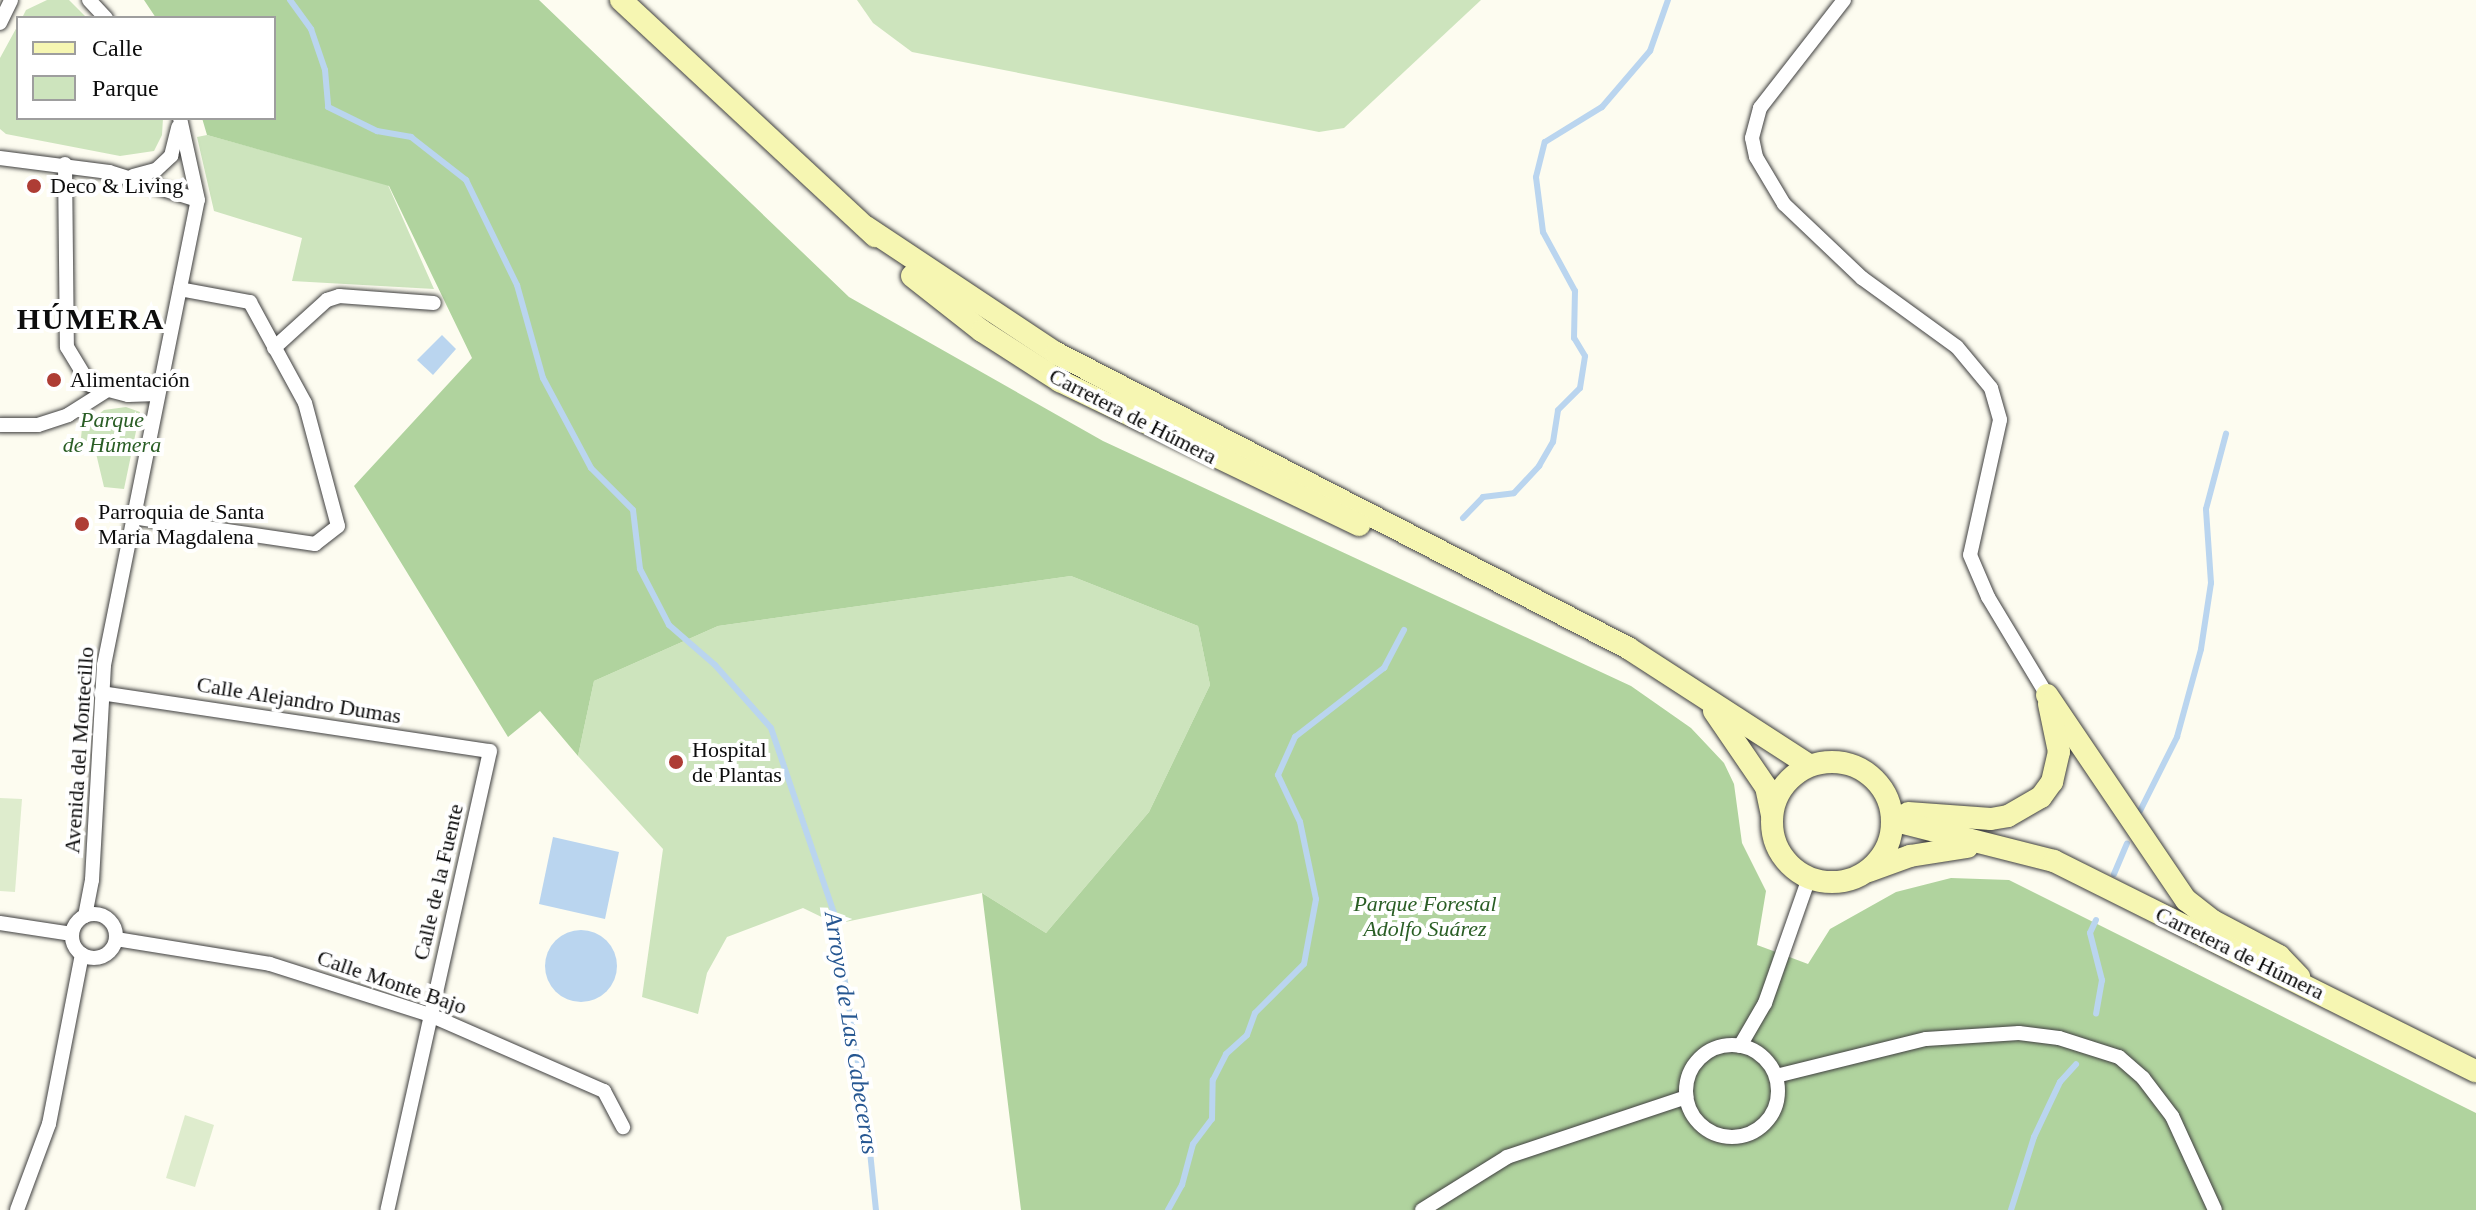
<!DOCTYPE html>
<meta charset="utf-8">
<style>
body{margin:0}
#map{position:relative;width:2476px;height:1210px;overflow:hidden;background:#fdfcf0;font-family:Georgia,serif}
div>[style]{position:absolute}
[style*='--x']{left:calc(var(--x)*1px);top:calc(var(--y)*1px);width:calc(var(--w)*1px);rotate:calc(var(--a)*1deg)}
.green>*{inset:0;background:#cde4bd}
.forest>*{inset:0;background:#b0d39e}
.pitch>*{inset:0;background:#deeccd}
.water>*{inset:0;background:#bad5ef}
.round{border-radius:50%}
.stream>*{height:6px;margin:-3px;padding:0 3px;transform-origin:3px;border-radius:3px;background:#bad5ef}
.roads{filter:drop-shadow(0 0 2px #404040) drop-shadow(0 0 2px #404040)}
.street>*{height:14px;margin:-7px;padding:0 7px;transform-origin:7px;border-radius:7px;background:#fff}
.street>.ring{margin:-7px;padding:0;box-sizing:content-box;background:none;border:14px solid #fff;border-radius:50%}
.secondary>*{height:22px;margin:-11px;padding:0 11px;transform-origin:11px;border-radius:11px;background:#f6f6b2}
.secondary>.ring{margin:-11px;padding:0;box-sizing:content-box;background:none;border:22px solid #f6f6b2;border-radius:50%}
.dots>*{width:22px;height:22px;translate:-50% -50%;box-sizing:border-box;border:4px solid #fff;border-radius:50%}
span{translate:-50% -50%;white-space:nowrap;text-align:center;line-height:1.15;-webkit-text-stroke:8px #fff;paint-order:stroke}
.poi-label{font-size:22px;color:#0d0d0d}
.left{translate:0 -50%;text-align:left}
.street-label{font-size:22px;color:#0d0d0d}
.park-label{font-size:22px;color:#2a5e25;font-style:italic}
.water-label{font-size:24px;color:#255691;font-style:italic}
.district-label{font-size:30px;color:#0d0d0d;font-weight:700;letter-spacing:2px}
.legend{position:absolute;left:16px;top:16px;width:260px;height:104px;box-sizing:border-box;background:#fff;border:2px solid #9e9e9e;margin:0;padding:10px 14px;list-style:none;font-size:24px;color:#0d0d0d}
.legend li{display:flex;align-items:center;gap:16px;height:40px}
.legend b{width:40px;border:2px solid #9e9e9e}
</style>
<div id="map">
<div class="green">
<i style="clip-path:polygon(47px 0,69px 0,87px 18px,22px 18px,26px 10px)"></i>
<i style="clip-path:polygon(857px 0,1481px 0,1344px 128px,1319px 132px,912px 52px,873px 23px)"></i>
<i style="clip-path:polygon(18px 25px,18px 118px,163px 118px,162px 135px,154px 151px,120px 156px,6px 134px,0 129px,0 58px)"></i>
<i style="clip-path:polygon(207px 135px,388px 185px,434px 289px,292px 281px,302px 238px,214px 211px,197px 137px)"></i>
<i style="clip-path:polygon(126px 407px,140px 412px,124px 489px,104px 487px,94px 445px,81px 438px,82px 428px,104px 410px)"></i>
<i style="clip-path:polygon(1071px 576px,1198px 626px,1210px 685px,1149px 812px,1046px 933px,982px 893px,836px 924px,803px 908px,727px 937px,707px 973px,698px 1014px,642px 997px,663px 849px,578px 756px,594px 681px,718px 626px)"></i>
</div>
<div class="forest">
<i style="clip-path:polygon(144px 0,539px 0,849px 297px,1103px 441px,1631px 686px,1691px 728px,1724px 763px,1734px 784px,1742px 843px,1766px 891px,1757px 945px,1808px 964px,1830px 929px,1896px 892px,1951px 878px,2009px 880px,2476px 1113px,2476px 1210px,1021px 1210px,982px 893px,1046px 933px,1149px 812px,1210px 685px,1198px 626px,1071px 576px,718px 626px,594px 681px,578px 756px,540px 711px,508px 737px,354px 486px,472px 358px,389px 186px,207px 135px,202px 118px,274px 118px,274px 18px,156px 18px)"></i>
</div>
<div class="pitch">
<i style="clip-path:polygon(0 798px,22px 799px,15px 892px,0 891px)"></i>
<i style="clip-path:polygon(185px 1115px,214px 1125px,195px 1187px,166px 1178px)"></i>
</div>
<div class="water">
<i style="clip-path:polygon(442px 335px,456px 349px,433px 375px,417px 360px)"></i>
<i style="clip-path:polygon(553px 837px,619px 852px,605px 919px,539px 904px)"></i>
<i class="round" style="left:545px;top:930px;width:72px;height:72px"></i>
</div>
<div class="stream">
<i style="--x:290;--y:0;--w:36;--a:54"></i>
<i style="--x:311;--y:29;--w:43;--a:71.1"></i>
<i style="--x:325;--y:70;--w:37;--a:85"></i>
<i style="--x:328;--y:107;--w:55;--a:26.1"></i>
<i style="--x:377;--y:131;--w:35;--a:10"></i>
<i style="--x:411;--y:137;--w:70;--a:38"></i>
<i style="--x:466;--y:180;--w:117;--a:64.1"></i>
<i style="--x:517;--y:285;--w:97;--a:74.4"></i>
<i style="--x:543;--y:378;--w:102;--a:61.9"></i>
<i style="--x:591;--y:468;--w:59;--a:45"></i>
<i style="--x:633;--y:510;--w:59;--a:83.2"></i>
<i style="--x:640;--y:569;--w:63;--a:62.6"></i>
<i style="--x:669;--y:625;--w:61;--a:41"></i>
<i style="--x:715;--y:665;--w:84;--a:48.4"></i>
<i style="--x:771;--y:728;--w:195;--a:71.2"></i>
<i style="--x:834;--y:913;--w:202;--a:80.9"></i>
<i style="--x:866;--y:1112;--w:99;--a:84.2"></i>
<i style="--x:1463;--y:518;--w:29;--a:-46"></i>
<i style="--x:1483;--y:497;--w:31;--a:-7"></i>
<i style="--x:1514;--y:493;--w:37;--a:-47"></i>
<i style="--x:1539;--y:466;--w:28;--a:-60"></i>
<i style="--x:1553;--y:442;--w:32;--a:-81"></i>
<i style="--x:1558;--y:410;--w:31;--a:-45"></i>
<i style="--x:1580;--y:388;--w:32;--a:-81"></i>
<i style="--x:1585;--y:356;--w:21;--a:-121"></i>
<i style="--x:1574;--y:338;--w:47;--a:-88.8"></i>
<i style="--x:1575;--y:291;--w:67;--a:-118.5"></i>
<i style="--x:1543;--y:232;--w:55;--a:-97.3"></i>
<i style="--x:1536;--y:177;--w:36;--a:-76"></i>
<i style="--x:1545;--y:142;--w:67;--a:-31.6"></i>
<i style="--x:1602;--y:107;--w:74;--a:-49.4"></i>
<i style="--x:1650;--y:51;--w:54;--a:-70.6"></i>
<i style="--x:2140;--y:811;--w:83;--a:-63.4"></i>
<i style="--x:2177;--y:737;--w:91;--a:-74.7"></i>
<i style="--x:2201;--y:649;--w:67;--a:-81.4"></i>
<i style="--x:2211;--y:583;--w:74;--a:-93.9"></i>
<i style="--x:2206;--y:509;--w:78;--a:-75.1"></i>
<i style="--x:2114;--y:874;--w:33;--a:-67"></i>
<i style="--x:2096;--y:920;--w:14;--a:115"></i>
<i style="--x:2090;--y:933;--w:49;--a:75.7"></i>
<i style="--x:2102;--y:980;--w:34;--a:100"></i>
<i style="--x:1168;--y:1210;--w:29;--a:-61"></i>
<i style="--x:1182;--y:1185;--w:42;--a:-75"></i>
<i style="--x:1193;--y:1144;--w:31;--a:-53"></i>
<i style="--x:1212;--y:1119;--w:39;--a:-89"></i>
<i style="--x:1213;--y:1080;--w:29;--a:-63"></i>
<i style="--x:1226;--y:1054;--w:28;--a:-42"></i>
<i style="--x:1247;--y:1035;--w:23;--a:-70"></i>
<i style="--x:1255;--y:1013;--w:69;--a:-45"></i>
<i style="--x:1304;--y:964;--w:66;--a:-79.5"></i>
<i style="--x:1316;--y:899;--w:79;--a:-101.7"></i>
<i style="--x:1300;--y:822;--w:52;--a:-115.1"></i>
<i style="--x:1278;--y:775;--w:42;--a:-65.9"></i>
<i style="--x:1295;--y:737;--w:113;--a:-37.8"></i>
<i style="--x:1384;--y:668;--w:43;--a:-62.2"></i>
<i style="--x:2011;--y:1210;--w:77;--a:-72.5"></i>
<i style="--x:2034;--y:1137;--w:61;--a:-64.7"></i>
<i style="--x:2060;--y:1082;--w:24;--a:-48"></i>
</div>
<div class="roads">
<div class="street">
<i style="--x:89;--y:0;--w:25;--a:47"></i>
<i style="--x:1844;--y:0;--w:137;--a:127.9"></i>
<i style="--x:1760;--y:108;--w:31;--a:105"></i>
<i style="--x:1752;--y:138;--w:19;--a:78"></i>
<i style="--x:1756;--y:157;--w:55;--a:59.2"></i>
<i style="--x:1784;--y:204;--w:108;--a:43.5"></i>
<i style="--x:1862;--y:278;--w:117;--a:36"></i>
<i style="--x:1957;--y:347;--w:53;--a:50.3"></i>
<i style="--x:1991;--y:388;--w:33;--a:74"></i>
<i style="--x:2000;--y:420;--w:138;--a:102.5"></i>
<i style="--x:1970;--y:555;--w:46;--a:66.8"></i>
<i style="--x:1988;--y:597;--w:114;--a:59"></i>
<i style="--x:0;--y:23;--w:25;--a:-64"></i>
<i style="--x:0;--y:158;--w:110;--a:7.3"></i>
<i style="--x:109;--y:172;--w:93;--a:17.5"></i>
<i style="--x:65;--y:164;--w:183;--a:89.4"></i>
<i style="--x:67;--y:347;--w:44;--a:58.8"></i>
<i style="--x:90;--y:385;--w:39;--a:15"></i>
<i style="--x:128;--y:395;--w:30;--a:-2"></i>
<i style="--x:133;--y:176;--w:24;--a:-15"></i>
<i style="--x:156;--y:170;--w:21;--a:-43"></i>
<i style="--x:171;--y:156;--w:30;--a:-76"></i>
<i style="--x:274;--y:348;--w:72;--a:-42.2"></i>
<i style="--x:327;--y:300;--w:13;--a:-18"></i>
<i style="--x:339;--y:296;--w:95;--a:4.2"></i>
<i style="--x:0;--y:425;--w:38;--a:0"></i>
<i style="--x:38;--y:425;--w:32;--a:-18"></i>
<i style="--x:68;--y:415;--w:45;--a:-32.3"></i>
<i style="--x:132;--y:517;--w:185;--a:8.4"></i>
<i style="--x:315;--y:544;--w:29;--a:-38"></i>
<i style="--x:338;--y:526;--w:127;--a:-105"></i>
<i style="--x:305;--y:403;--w:115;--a:-118.6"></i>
<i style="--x:250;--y:302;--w:71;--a:-169.5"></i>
<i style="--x:101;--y:693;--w:393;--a:8.5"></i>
<i style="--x:490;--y:751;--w:470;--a:102.6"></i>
<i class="ring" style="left:72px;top:914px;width:30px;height:30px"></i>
<i style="--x:85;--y:916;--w:37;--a:-79"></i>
<i style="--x:92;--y:880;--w:215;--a:-86.8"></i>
<i style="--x:104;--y:665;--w:474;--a:-78.6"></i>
<i style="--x:198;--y:200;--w:84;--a:-102.4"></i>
<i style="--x:0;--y:923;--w:73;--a:8.7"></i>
<i style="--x:116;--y:939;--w:156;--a:9.2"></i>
<i style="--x:270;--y:964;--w:168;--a:17.7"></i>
<i style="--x:430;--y:1015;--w:190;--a:23.6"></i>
<i style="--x:604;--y:1091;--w:41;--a:62.2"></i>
<i class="ring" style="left:1686px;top:1045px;width:78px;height:78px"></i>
<i style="--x:1740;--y:1046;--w:50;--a:-59.8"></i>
<i style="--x:1765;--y:1003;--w:133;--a:-70.6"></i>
<i style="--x:1776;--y:1076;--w:154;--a:-13.9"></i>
<i style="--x:1926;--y:1039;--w:93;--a:-3.7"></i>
<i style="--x:2019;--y:1033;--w:40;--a:7.1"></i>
<i style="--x:2059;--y:1038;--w:63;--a:17.6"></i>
<i style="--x:2119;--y:1057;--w:32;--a:41"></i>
<i style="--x:2143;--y:1078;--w:48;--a:52.7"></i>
<i style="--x:2172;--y:1116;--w:103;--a:65.4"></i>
<i style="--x:17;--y:1210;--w:92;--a:-69.6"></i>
<i style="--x:49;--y:1124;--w:173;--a:-79"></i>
<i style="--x:1422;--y:1210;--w:100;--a:-31.9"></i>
<i style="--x:1507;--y:1157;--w:189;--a:-18.5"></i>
</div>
<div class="secondary">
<i style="--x:621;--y:0;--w:347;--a:42.9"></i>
<i style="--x:866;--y:227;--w:228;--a:33.6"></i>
<i style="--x:1056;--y:353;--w:644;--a:27.28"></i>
<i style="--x:1628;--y:648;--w:213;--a:32.9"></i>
<i style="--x:912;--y:276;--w:89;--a:38.2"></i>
<i style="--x:982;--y:331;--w:93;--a:32.7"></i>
<i style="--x:1060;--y:381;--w:332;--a:25.7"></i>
<i style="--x:2047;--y:695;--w:248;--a:55.9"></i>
<i style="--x:2186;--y:900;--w:34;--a:38"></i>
<i style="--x:2213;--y:921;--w:75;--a:27.9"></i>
<i style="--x:2279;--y:956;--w:29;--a:46"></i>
<i style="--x:1714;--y:711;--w:92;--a:55.6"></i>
<i style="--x:1766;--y:787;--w:30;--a:78"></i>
<i class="ring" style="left:1772px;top:762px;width:98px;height:98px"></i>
<i style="--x:1908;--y:813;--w:83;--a:4.1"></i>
<i style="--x:1991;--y:819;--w:17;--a:-10"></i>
<i style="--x:2008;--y:816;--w:38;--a:-30"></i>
<i style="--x:2041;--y:797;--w:19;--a:-54"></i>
<i style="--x:2052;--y:782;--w:31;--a:-77"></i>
<i style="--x:2059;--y:752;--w:49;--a:-101.8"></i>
<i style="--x:1892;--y:820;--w:167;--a:14.2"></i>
<i style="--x:2054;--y:861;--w:471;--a:26.5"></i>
<i style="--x:1869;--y:871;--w:44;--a:-20.1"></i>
<i style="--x:1910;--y:856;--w:58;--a:-9"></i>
</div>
</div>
<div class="dots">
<i style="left:34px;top:186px;background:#ae3d35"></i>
<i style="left:54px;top:380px;background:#ae3d35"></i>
<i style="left:82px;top:524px;background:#ae3d35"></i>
<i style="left:676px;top:762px;background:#ae3d35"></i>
</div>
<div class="poi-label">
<span class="left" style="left:50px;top:186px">Deco &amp; Living</span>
<span class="left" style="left:70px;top:380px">Alimentación</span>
<span class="left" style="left:98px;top:524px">Parroquia de Santa<br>Maria Magdalena</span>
<span class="left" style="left:692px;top:762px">Hospital<br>de Plantas</span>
</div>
<div class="street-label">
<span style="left:1133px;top:416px;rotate:27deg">Carretera de Húmera</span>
<span style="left:299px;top:700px;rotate:9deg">Calle Alejandro Dumas</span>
<span style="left:79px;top:750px;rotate:-86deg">Avenida del Montecillo</span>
<span style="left:438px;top:882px;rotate:-77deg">Calle de la Fuente</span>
<span style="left:2240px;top:953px;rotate:26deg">Carretera de Húmera</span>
<span style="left:392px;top:982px;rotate:19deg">Calle Monte Bajo</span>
</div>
<div class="park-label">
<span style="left:112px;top:432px">Parque<br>de Húmera</span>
<span style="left:1425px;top:916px">Parque Forestal<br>Adolfo Suárez</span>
</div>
<div class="water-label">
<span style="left:851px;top:1033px;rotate:81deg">Arroyo de Las Cabeceras</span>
</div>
<div class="district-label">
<span style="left:91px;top:319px">HÚMERA</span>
</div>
<ul class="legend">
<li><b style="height:10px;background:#f6f6b2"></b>Calle</li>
<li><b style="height:22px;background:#cde4bd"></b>Parque</li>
</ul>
</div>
